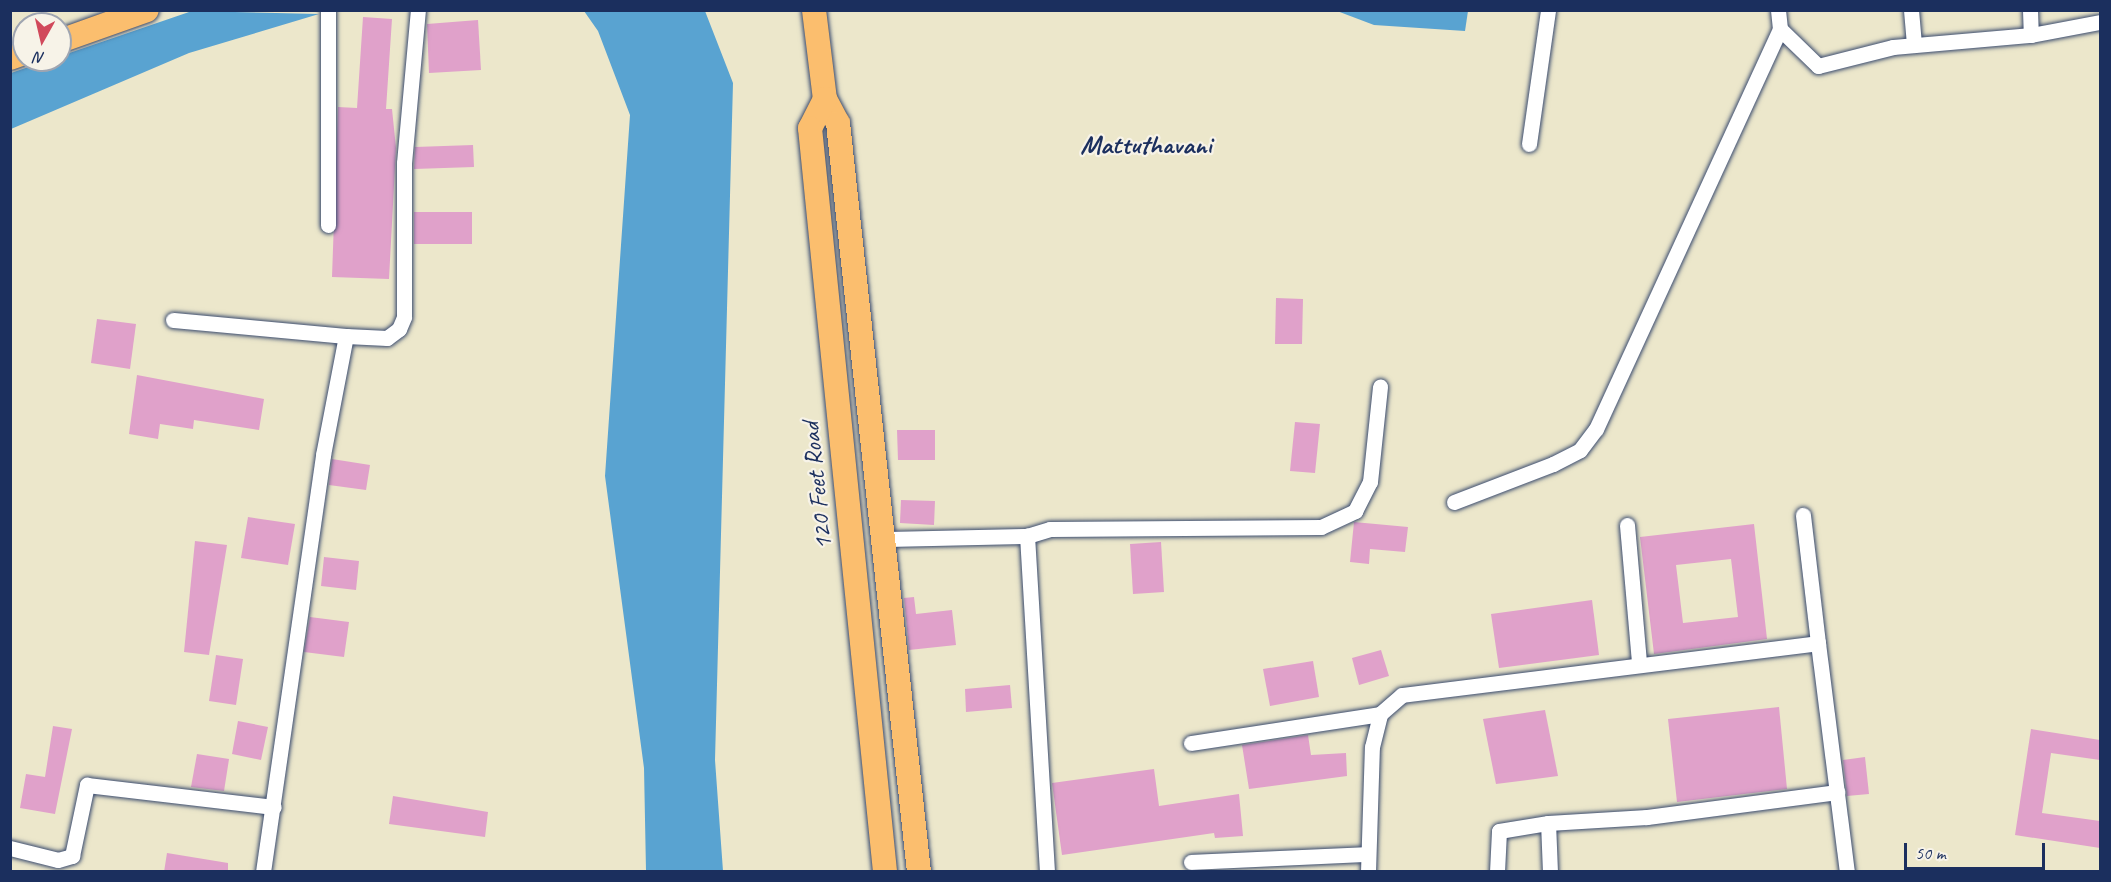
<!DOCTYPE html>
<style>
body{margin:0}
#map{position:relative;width:2111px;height:882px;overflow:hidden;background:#ece7cb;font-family:Caveat,sans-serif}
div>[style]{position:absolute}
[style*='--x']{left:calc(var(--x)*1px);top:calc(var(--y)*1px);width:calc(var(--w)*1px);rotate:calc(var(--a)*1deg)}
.water>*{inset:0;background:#59a3d1}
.building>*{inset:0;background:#e0a1ca}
.roads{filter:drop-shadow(0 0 2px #3a4b6e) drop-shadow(0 0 2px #3a4b6e)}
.minor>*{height:15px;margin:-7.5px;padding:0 7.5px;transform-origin:7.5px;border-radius:7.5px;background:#fff}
.primary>*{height:24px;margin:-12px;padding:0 12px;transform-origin:12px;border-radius:12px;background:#fbbe6e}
span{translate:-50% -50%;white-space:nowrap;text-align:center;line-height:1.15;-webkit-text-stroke:4.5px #f7f3e8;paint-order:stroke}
.street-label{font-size:26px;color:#1b2f5e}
.neighbourhood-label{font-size:27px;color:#1b2f5e;font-weight:700}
.frame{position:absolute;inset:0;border:12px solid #1b2f5e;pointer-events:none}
.north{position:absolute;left:12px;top:12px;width:60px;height:60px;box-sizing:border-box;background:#f7f3e8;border:2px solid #9fa5b1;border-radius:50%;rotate:188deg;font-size:16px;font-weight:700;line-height:24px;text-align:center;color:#1b2f5e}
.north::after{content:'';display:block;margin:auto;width:21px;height:27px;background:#d1495b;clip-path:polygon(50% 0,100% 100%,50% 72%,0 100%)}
.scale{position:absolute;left:1904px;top:843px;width:141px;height:27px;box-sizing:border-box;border:3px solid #1b2f5e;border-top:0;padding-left:8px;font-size:18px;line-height:21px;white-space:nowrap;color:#1b2f5e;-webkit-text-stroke:4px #f7f3e8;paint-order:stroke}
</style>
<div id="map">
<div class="water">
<i style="clip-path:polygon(192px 11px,319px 14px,189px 53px,11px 129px,11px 73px)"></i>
<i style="clip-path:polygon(584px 11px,705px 11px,733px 83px,715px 760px,723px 871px,646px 871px,644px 768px,605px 476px,630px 115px,598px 31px)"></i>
<i style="clip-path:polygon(1337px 11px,1468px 11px,1465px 31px,1374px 25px)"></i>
</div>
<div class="building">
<i style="clip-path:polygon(363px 17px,392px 19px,386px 109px,392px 109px,396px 148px,389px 279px,332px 277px,338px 107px,357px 108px)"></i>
<i style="clip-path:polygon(478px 20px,481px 70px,429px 73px,427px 24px)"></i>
<i style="clip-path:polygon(473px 145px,474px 167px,414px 169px,415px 147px)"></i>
<i style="clip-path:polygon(414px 212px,472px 212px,472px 244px,414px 244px)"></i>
<i style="clip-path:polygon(1276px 298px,1303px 299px,1302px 344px,1275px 344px)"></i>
<i style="clip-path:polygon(97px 319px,136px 324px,130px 369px,91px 363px)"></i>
<i style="clip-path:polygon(137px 375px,264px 399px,259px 430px,194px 420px,193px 429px,160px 424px,158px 439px,129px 434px)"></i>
<i style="clip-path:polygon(1295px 422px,1320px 424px,1315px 473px,1290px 471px)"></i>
<i style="clip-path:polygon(897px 430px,935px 430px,935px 460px,898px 460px)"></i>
<i style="clip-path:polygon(332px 459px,370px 465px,366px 490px,329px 485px)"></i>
<i style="clip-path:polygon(901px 500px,935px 501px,934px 525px,900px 523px)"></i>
<i style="clip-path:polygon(248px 517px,295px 524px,288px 565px,241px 558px)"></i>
<i style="clip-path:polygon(1354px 522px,1408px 527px,1405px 552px,1370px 549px,1369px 564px,1350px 562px)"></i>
<i style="clip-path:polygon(evenodd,1754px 524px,1767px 639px,1654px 654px,1640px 537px,1754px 524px,1731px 559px,1738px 617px,1683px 623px,1676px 565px,1731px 559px)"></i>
<i style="clip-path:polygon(195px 541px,227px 545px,209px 655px,184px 652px)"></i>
<i style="clip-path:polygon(1161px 542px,1164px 592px,1133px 594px,1130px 544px)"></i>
<i style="clip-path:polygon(324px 557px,359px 561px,356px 590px,321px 586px)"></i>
<i style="clip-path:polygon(914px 597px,916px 614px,952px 610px,956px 645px,909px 650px,904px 598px)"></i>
<i style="clip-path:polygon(1592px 600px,1599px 655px,1499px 668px,1491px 614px)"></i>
<i style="clip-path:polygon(310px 617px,349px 622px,344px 657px,304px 652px)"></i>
<i style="clip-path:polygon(1381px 650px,1389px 676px,1359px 685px,1352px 658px)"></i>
<i style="clip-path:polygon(216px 655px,243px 659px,236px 705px,209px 701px)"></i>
<i style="clip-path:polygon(1313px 661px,1319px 697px,1270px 706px,1263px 669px)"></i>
<i style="clip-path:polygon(1010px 685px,1012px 708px,966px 712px,965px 689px)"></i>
<i style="clip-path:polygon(1779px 707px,1787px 789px,1677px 802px,1668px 719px)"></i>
<i style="clip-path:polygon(1545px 710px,1558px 776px,1496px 784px,1483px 719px)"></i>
<i style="clip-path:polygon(238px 721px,268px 727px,261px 760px,232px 754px)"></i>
<i style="clip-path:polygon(53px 726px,72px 729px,55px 814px,20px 808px,26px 774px,45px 777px)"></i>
<i style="clip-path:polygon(2031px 729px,2100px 740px,2100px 760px,2051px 753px,2042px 813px,2100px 821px,2100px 848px,2015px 835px)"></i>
<i style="clip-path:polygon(1308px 735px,1311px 755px,1346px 753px,1347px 776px,1249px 789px,1242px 745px)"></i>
<i style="clip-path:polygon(197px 754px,229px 759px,224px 791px,191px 787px)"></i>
<i style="clip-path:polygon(1865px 757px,1869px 794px,1847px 796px,1843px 760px)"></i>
<i style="clip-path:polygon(1154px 769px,1159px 806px,1239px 794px,1243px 836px,1215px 838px,1214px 833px,1062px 855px,1052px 783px)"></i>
<i style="clip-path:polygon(393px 796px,488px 812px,485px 837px,389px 824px)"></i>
<i style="clip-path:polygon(167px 853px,228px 863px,228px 872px,164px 872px)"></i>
</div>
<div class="roads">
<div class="minor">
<i style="--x:328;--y:10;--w:215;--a:90"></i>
<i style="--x:1778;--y:10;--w:19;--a:84"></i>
<i style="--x:1780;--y:29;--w:53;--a:44.2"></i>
<i style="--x:1818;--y:66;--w:77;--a:-14.2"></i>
<i style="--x:1893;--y:47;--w:139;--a:-5"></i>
<i style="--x:2031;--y:35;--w:70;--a:-10.7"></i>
<i style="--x:1911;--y:10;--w:35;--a:85"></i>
<i style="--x:2030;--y:10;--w:25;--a:88"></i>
<i style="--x:1529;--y:144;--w:135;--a:-81.9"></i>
<i style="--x:173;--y:320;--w:174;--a:5.3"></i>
<i style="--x:1454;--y:502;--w:106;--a:-21"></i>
<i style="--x:1553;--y:464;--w:30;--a:-27"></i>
<i style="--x:1580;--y:450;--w:26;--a:-53"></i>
<i style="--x:1596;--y:429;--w:440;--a:-65.3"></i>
<i style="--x:1627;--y:525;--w:138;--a:85"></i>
<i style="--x:883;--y:539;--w:144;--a:-1.2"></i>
<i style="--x:1818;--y:643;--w:231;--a:82.8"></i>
<i style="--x:1191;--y:743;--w:191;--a:-8.7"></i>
<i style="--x:10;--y:848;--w:49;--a:14"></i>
<i style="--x:58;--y:860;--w:15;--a:-16"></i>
<i style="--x:72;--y:856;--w:73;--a:-78.1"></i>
<i style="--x:87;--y:785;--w:188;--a:6.7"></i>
<i style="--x:1191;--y:862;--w:177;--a:-2.6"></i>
<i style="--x:263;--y:872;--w:421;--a:-81.8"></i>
<i style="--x:323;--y:455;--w:121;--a:-79.1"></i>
<i style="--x:346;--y:336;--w:41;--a:2.8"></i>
<i style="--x:387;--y:338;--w:15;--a:-37"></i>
<i style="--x:399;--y:329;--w:13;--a:-67"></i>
<i style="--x:404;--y:317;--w:154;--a:-90"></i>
<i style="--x:404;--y:163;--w:154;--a:-84.8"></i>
<i style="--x:1047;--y:872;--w:337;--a:-93.4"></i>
<i style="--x:1027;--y:536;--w:24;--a:-17"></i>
<i style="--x:1050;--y:529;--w:271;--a:-0.4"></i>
<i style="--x:1321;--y:527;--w:38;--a:-25"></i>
<i style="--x:1355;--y:511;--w:33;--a:-63"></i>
<i style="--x:1370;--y:482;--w:96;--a:-84"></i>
<i style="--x:1368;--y:872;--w:125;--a:-88.2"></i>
<i style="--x:1372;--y:747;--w:34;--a:-76"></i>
<i style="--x:1380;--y:714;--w:29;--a:-41"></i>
<i style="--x:1402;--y:695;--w:419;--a:-7.1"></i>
<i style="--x:1818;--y:643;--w:129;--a:-96.7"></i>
<i style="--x:1497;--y:872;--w:41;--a:-87.2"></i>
<i style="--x:1499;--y:831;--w:50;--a:-9.3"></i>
<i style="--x:1550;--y:872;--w:49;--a:-92.3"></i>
<i style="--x:1548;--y:823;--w:99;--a:-3.5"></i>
<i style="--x:1647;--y:817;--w:192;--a:-7.5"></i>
</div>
<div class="primary">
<i style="--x:814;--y:10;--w:90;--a:83"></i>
<i style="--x:825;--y:99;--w:27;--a:62"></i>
<i style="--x:838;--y:123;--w:753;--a:83.83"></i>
<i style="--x:60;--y:41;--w:92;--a:-19.6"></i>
<i style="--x:10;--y:58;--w:15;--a:-20"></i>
<i style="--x:825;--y:99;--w:33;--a:117"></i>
<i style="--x:810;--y:128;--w:748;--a:84.24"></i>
</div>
</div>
<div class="street-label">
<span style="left:817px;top:486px;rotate:-96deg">120 Feet Road</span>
</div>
<div class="neighbourhood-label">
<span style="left:1146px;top:145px">Mattuthavani</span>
</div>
<div class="frame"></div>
<div class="north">N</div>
<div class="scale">50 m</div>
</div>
